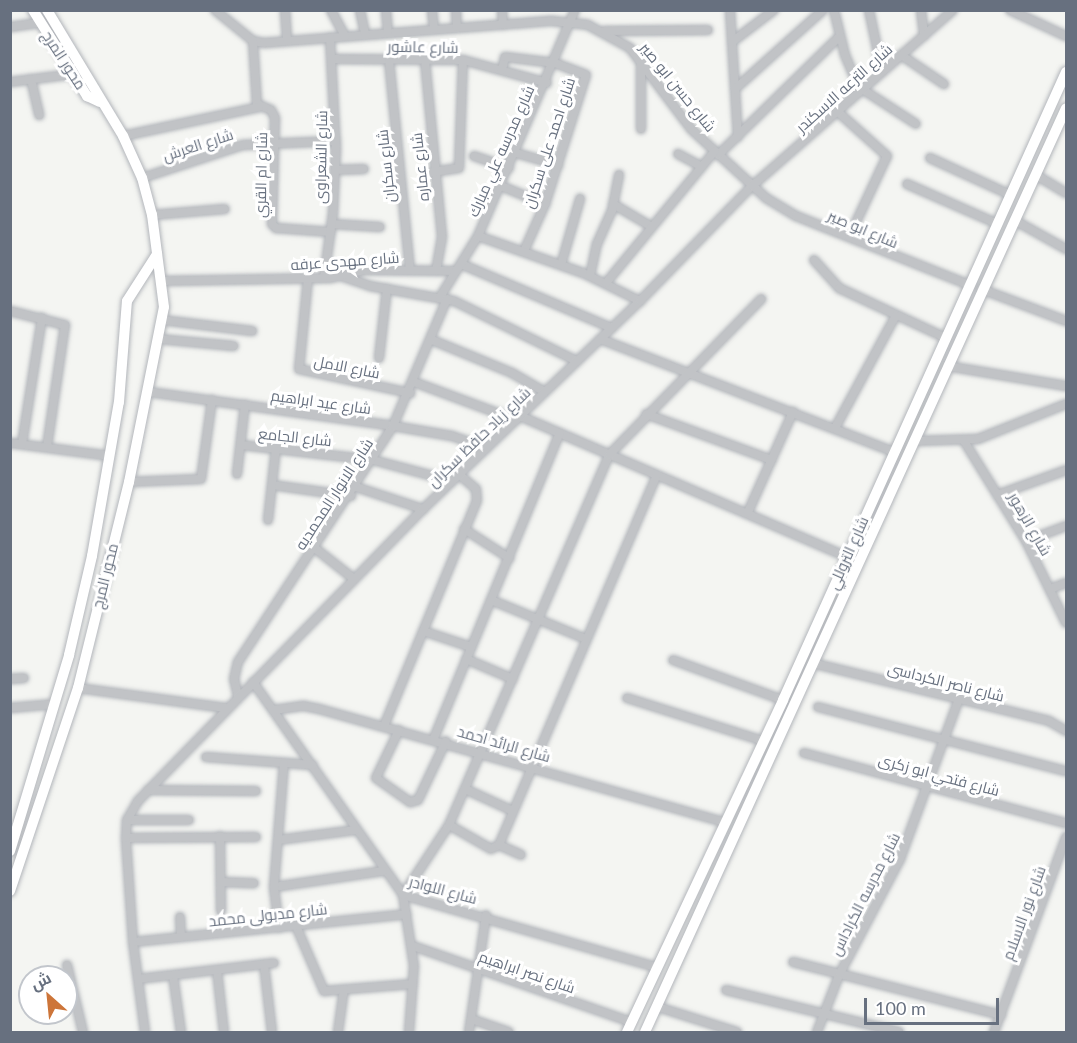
<!DOCTYPE html>
<meta charset="utf-8">
<style>
body{margin:0}
#map{position:relative;width:1077px;height:1043px;overflow:hidden;background:#f4f5f2;font-family:Lato,Cairo,sans-serif}
div>[style]{position:absolute}
[style*='--x']{left:calc(var(--x)*1px);top:calc(var(--y)*1px);width:calc(var(--w)*1px);rotate:calc(var(--a)*1deg)}
.roads{filter:drop-shadow(0 0 2px #b3b6bb) drop-shadow(0 0 2px #b3b6bb)}
.street>*{height:8px;margin:-4px;padding:0 4px;transform-origin:4px;border-radius:4px;background:#c1c3c6}
.secondary>*{height:10px;margin:-5px;padding:0 5px;transform-origin:5px;border-radius:5px;background:#fff}
span{translate:-50% -50%;white-space:nowrap;text-align:center;line-height:1.15;-webkit-text-stroke:6px #fff;paint-order:stroke}
.street-label{font-size:15px;color:#67707f}
.frame{position:absolute;inset:0;border:12px solid #67707f;pointer-events:none}
.north{position:absolute;left:18px;top:965px;width:60px;height:60px;box-sizing:border-box;background:#fff;border:2px solid #c2c6cc;border-radius:50%;rotate:333deg;font-size:16px;font-weight:700;line-height:24px;text-align:center;color:#67707f}
.north::after{content:'';display:block;margin:auto;width:21px;height:27px;background:#cd7539;clip-path:polygon(50% 0,100% 100%,50% 72%,0 100%)}
.scale{position:absolute;left:864px;top:998px;width:135px;height:27px;box-sizing:border-box;border:3px solid #67707f;border-top:0;padding-left:8px;font-size:18px;line-height:21px;white-space:nowrap;color:#67707f;-webkit-text-stroke:4px #fff;paint-order:stroke}
</style>
<div id="map">
<div class="roads">
<div class="street">
<i style="--x:215;--y:10;--w:49;--a:39.2"></i>
<i style="--x:253;--y:41;--w:11;--a:10"></i>
<i style="--x:264;--y:43;--w:289;--a:-4.4"></i>
<i style="--x:552;--y:21;--w:36;--a:6"></i>
<i style="--x:588;--y:25;--w:48;--a:28.7"></i>
<i style="--x:630;--y:48;--w:101;--a:53"></i>
<i style="--x:691;--y:129;--w:102;--a:42.6"></i>
<i style="--x:766;--y:198;--w:35;--a:31"></i>
<i style="--x:796;--y:216;--w:186;--a:21.7"></i>
<i style="--x:285;--y:10;--w:31;--a:86"></i>
<i style="--x:331;--y:10;--w:30;--a:62"></i>
<i style="--x:360;--y:10;--w:25;--a:78"></i>
<i style="--x:386;--y:10;--w:23;--a:85"></i>
<i style="--x:432;--y:10;--w:19;--a:84"></i>
<i style="--x:456;--y:10;--w:17;--a:87"></i>
<i style="--x:502;--y:10;--w:15;--a:86"></i>
<i style="--x:730;--y:10;--w:127;--a:86.4"></i>
<i style="--x:834;--y:10;--w:46;--a:76.3"></i>
<i style="--x:845;--y:55;--w:39;--a:67"></i>
<i style="--x:869;--y:10;--w:62;--a:78"></i>
<i style="--x:921;--y:10;--w:26;--a:83"></i>
<i style="--x:1010;--y:10;--w:62;--a:24.9"></i>
<i style="--x:10;--y:27;--w:30;--a:-8"></i>
<i style="--x:605;--y:31;--w:103;--a:-0.6"></i>
<i style="--x:253;--y:41;--w:63;--a:86.4"></i>
<i style="--x:257;--y:104;--w:15;--a:23"></i>
<i style="--x:271;--y:110;--w:9;--a:63"></i>
<i style="--x:275;--y:118;--w:106;--a:91.6"></i>
<i style="--x:272;--y:224;--w:6;--a:45"></i>
<i style="--x:276;--y:228;--w:55;--a:4.2"></i>
<i style="--x:732;--y:42;--w:53;--a:-37.3"></i>
<i style="--x:901;--y:55;--w:52;--a:34"></i>
<i style="--x:333;--y:59;--w:130;--a:0.4"></i>
<i style="--x:463;--y:60;--w:87;--a:15.3"></i>
<i style="--x:389;--y:60;--w:211;--a:84.3"></i>
<i style="--x:425;--y:60;--w:178;--a:84.5"></i>
<i style="--x:442;--y:237;--w:34;--a:100"></i>
<i style="--x:502;--y:70;--w:13;--a:-77"></i>
<i style="--x:505;--y:57;--w:50;--a:6.8"></i>
<i style="--x:555;--y:63;--w:33;--a:21"></i>
<i style="--x:586;--y:75;--w:135;--a:107.6"></i>
<i style="--x:545;--y:204;--w:51;--a:114.1"></i>
<i style="--x:31;--y:79;--w:37;--a:77"></i>
<i style="--x:10;--y:82;--w:64;--a:-7.2"></i>
<i style="--x:735;--y:89;--w:118;--a:-41.9"></i>
<i style="--x:862;--y:89;--w:64;--a:32.9"></i>
<i style="--x:838;--y:112;--w:66;--a:41.9"></i>
<i style="--x:887;--y:156;--w:89;--a:115.1"></i>
<i style="--x:641;--y:129;--w:70;--a:-90"></i>
<i style="--x:123;--y:136;--w:139;--a:-12"></i>
<i style="--x:516;--y:153;--w:44;--a:15.9"></i>
<i style="--x:678;--y:154;--w:27;--a:28"></i>
<i style="--x:718;--y:155;--w:169;--a:-44.3"></i>
<i style="--x:474;--y:156;--w:37;--a:19"></i>
<i style="--x:930;--y:158;--w:89;--a:24.6"></i>
<i style="--x:335;--y:170;--w:29;--a:-2"></i>
<i style="--x:433;--y:172;--w:26;--a:-9"></i>
<i style="--x:459;--y:168;--w:108;--a:-87.9"></i>
<i style="--x:1036;--y:175;--w:35;--a:31"></i>
<i style="--x:142;--y:178;--w:106;--a:-18.1"></i>
<i style="--x:243;--y:145;--w:93;--a:-2.5"></i>
<i style="--x:907;--y:184;--w:99;--a:23.7"></i>
<i style="--x:501;--y:186;--w:48;--a:22.2"></i>
<i style="--x:613;--y:204;--w:45;--a:30.5"></i>
<i style="--x:152;--y:215;--w:73;--a:-4.7"></i>
<i style="--x:1014;--y:220;--w:60;--a:29.1"></i>
<i style="--x:332;--y:224;--w:48;--a:3.6"></i>
<i style="--x:478;--y:236;--w:111;--a:19.4"></i>
<i style="--x:583;--y:273;--w:64;--a:26.2"></i>
<i style="--x:814;--y:260;--w:38;--a:48"></i>
<i style="--x:839;--y:288;--w:116;--a:25"></i>
<i style="--x:461;--y:264;--w:164;--a:23"></i>
<i style="--x:561;--y:265;--w:69;--a:-73.9"></i>
<i style="--x:341;--y:276;--w:31;--a:19"></i>
<i style="--x:370;--y:286;--w:85;--a:10.1"></i>
<i style="--x:454;--y:301;--w:137;--a:26"></i>
<i style="--x:590;--y:276;--w:33;--a:-78"></i>
<i style="--x:597;--y:244;--w:36;--a:-66"></i>
<i style="--x:612;--y:211;--w:37;--a:-79"></i>
<i style="--x:308;--y:278;--w:91;--a:95.6"></i>
<i style="--x:299;--y:369;--w:114;--a:12.2"></i>
<i style="--x:324;--y:278;--w:66;--a:-82.1"></i>
<i style="--x:333;--y:213;--w:64;--a:-87.3"></i>
<i style="--x:336;--y:149;--w:112;--a:-93.1"></i>
<i style="--x:163;--y:281;--w:167;--a:-1"></i>
<i style="--x:330;--y:278;--w:37;--a:-13"></i>
<i style="--x:366;--y:270;--w:90;--a:0.6"></i>
<i style="--x:606;--y:283;--w:170;--a:-50.5"></i>
<i style="--x:981;--y:289;--w:91;--a:20.6"></i>
<i style="--x:440;--y:297;--w:72;--a:-58.1"></i>
<i style="--x:478;--y:236;--w:246;--a:-66.8"></i>
<i style="--x:10;--y:311;--w:57;--a:14.3"></i>
<i style="--x:65;--y:325;--w:123;--a:98.4"></i>
<i style="--x:162;--y:320;--w:91;--a:7"></i>
<i style="--x:159;--y:339;--w:75;--a:5.3"></i>
<i style="--x:600;--y:339;--w:313;--a:21"></i>
<i style="--x:432;--y:340;--w:87;--a:22.4"></i>
<i style="--x:512;--y:373;--w:38;--a:30"></i>
<i style="--x:379;--y:358;--w:70;--a:-83.5"></i>
<i style="--x:947;--y:366;--w:121;--a:9.5"></i>
<i style="--x:414;--y:382;--w:109;--a:20.4"></i>
<i style="--x:149;--y:392;--w:246;--a:7.9"></i>
<i style="--x:393;--y:426;--w:60;--a:9.6"></i>
<i style="--x:452;--y:436;--w:37;--a:19"></i>
<i style="--x:646;--y:414;--w:134;--a:20.1"></i>
<i style="--x:520;--y:416;--w:357;--a:23.3"></i>
<i style="--x:835;--y:428;--w:128;--a:-61.6"></i>
<i style="--x:915;--y:441;--w:63;--a:-1.8"></i>
<i style="--x:978;--y:439;--w:95;--a:-21.7"></i>
<i style="--x:964;--y:441;--w:118;--a:58.2"></i>
<i style="--x:1026;--y:541;--w:91;--a:64"></i>
<i style="--x:10;--y:443;--w:101;--a:7.4"></i>
<i style="--x:22;--y:444;--w:128;--a:-81"></i>
<i style="--x:241;--y:445;--w:133;--a:6.5"></i>
<i style="--x:373;--y:460;--w:82;--a:14.9"></i>
<i style="--x:237;--y:474;--w:70;--a:-83.5"></i>
<i style="--x:129;--y:482;--w:72;--a:-2.4"></i>
<i style="--x:201;--y:479;--w:80;--a:-82.1"></i>
<i style="--x:272;--y:485;--w:80;--a:7.9"></i>
<i style="--x:356;--y:487;--w:71;--a:18.2"></i>
<i style="--x:997;--y:495;--w:73;--a:-19.9"></i>
<i style="--x:748;--y:512;--w:110;--a:-65.8"></i>
<i style="--x:268;--y:520;--w:72;--a:-83.7"></i>
<i style="--x:464;--y:529;--w:54;--a:32.8"></i>
<i style="--x:1026;--y:541;--w:43;--a:-20.6"></i>
<i style="--x:316;--y:549;--w:48;--a:38.3"></i>
<i style="--x:1050;--y:589;--w:17;--a:-21"></i>
<i style="--x:491;--y:600;--w:103;--a:22.3"></i>
<i style="--x:423;--y:631;--w:51;--a:18.4"></i>
<i style="--x:466;--y:659;--w:51;--a:23.1"></i>
<i style="--x:673;--y:660;--w:117;--a:20"></i>
<i style="--x:816;--y:664;--w:240;--a:13.7"></i>
<i style="--x:1049;--y:721;--w:20;--a:30"></i>
<i style="--x:10;--y:679;--w:14;--a:-4"></i>
<i style="--x:253;--y:682;--w:261;--a:54.8"></i>
<i style="--x:403;--y:895;--w:263;--a:15.9"></i>
<i style="--x:78;--y:688;--w:149;--a:7.7"></i>
<i style="--x:238;--y:696;--w:17;--a:-103"></i>
<i style="--x:234;--y:679;--w:17;--a:-77"></i>
<i style="--x:238;--y:662;--w:282;--a:-56.7"></i>
<i style="--x:393;--y:426;--w:138;--a:-67"></i>
<i style="--x:627;--y:698;--w:143;--a:17.5"></i>
<i style="--x:818;--y:707;--w:256;--a:14.5"></i>
<i style="--x:10;--y:708;--w:45;--a:-5.1"></i>
<i style="--x:274;--y:710;--w:30;--a:-8"></i>
<i style="--x:304;--y:706;--w:15;--a:11"></i>
<i style="--x:319;--y:709;--w:420;--a:15.6"></i>
<i style="--x:384;--y:726;--w:244;--a:-67.6"></i>
<i style="--x:477;--y:500;--w:11;--a:-95"></i>
<i style="--x:476;--y:489;--w:23;--a:-139"></i>
<i style="--x:399;--y:730;--w:53;--a:115.6"></i>
<i style="--x:376;--y:778;--w:42;--a:35.2"></i>
<i style="--x:410;--y:802;--w:8;--a:-14"></i>
<i style="--x:418;--y:800;--w:65;--a:-64.6"></i>
<i style="--x:434;--y:738;--w:330;--a:-67.6"></i>
<i style="--x:804;--y:753;--w:271;--a:15"></i>
<i style="--x:206;--y:757;--w:107;--a:4.3"></i>
<i style="--x:465;--y:789;--w:53;--a:24.6"></i>
<i style="--x:148;--y:790;--w:108;--a:0.5"></i>
<i style="--x:127;--y:820;--w:62;--a:0"></i>
<i style="--x:449;--y:825;--w:48;--a:29.7"></i>
<i style="--x:491;--y:849;--w:9;--a:-27"></i>
<i style="--x:499;--y:845;--w:402;--a:-66.9"></i>
<i style="--x:220;--y:836;--w:75;--a:89.2"></i>
<i style="--x:126;--y:838;--w:130;--a:-0.4"></i>
<i style="--x:278;--y:840;--w:78;--a:-7.4"></i>
<i style="--x:499;--y:845;--w:24;--a:24"></i>
<i style="--x:221;--y:882;--w:33;--a:2"></i>
<i style="--x:274;--y:887;--w:110;--a:-8.4"></i>
<i style="--x:180;--y:917;--w:20;--a:87"></i>
<i style="--x:296;--y:926;--w:71;--a:66.7"></i>
<i style="--x:324;--y:991;--w:89;--a:-4.5"></i>
<i style="--x:279;--y:928;--w:41;--a:-97"></i>
<i style="--x:274;--y:887;--w:124;--a:-85.4"></i>
<i style="--x:133;--y:942;--w:275;--a:-5.8"></i>
<i style="--x:413;--y:946;--w:231;--a:19.2"></i>
<i style="--x:793;--y:962;--w:215;--a:14.3"></i>
<i style="--x:264;--y:964;--w:68;--a:83.3"></i>
<i style="--x:67;--y:965;--w:69;--a:76.6"></i>
<i style="--x:217;--y:970;--w:62;--a:83.6"></i>
<i style="--x:173;--y:975;--w:58;--a:82"></i>
<i style="--x:138;--y:979;--w:137;--a:-6.7"></i>
<i style="--x:726;--y:990;--w:178;--a:13.6"></i>
<i style="--x:658;--y:1007;--w:83;--a:17.6"></i>
<i style="--x:471;--y:1019;--w:40;--a:18.9"></i>
<i style="--x:145;--y:1032;--w:91;--a:-97.6"></i>
<i style="--x:133;--y:942;--w:104;--a:-93.9"></i>
<i style="--x:126;--y:838;--w:18;--a:-87"></i>
<i style="--x:127;--y:820;--w:22;--a:-60"></i>
<i style="--x:138;--y:801;--w:408;--a:-45.7"></i>
<i style="--x:423;--y:509;--w:301;--a:-43.8"></i>
<i style="--x:640;--y:301;--w:161;--a:-45.8"></i>
<i style="--x:752;--y:186;--w:267;--a:-41.2"></i>
<i style="--x:338;--y:1032;--w:43;--a:-82.1"></i>
<i style="--x:409;--y:1032;--w:66;--a:-85.7"></i>
<i style="--x:414;--y:966;--w:72;--a:-98.8"></i>
<i style="--x:403;--y:895;--w:84;--a:-56.7"></i>
<i style="--x:449;--y:825;--w:403;--a:-66.6"></i>
<i style="--x:609;--y:455;--w:218;--a:-45.7"></i>
<i style="--x:469;--y:1032;--w:118;--a:-81.7"></i>
<i style="--x:817;--y:1032;--w:63;--a:-68.7"></i>
<i style="--x:840;--y:973;--w:129;--a:-62.2"></i>
<i style="--x:900;--y:859;--w:171;--a:-69.8"></i>
<i style="--x:994;--y:1032;--w:208;--a:-69.7"></i>
</div>
<div class="secondary">
<i style="--x:33;--y:10;--w:102;--a:57.9"></i>
<i style="--x:87;--y:96;--w:14;--a:25"></i>
<i style="--x:10;--y:851;--w:205;--a:-73.2"></i>
<i style="--x:69;--y:655;--w:102;--a:-76.9"></i>
<i style="--x:92;--y:556;--w:156;--a:-80.1"></i>
<i style="--x:119;--y:402;--w:101;--a:-85.5"></i>
<i style="--x:127;--y:301;--w:56;--a:-57.4"></i>
<i style="--x:10;--y:891;--w:214;--a:-71.5"></i>
<i style="--x:78;--y:688;--w:212;--a:-76.1"></i>
<i style="--x:129;--y:482;--w:178;--a:-78.7"></i>
<i style="--x:164;--y:307;--w:93;--a:-97.4"></i>
<i style="--x:152;--y:215;--w:38;--a:-105"></i>
<i style="--x:142;--y:178;--w:46;--a:-114.3"></i>
<i style="--x:123;--y:136;--w:147;--a:-121.1"></i>
<i style="--x:627;--y:1032;--w:367;--a:-64.8"></i>
<i style="--x:783;--y:700;--w:689;--a:-65.74"></i>
<i style="--x:645;--y:1032;--w:1015;--a:-65.5"></i>
</div>
</div>
<div class="street-label">
<span style="left:423px;top:47px;rotate:1deg">شارع عاشور</span>
<span style="left:64px;top:60px;rotate:57deg">محور المرج</span>
<span style="left:678px;top:87px;rotate:51deg">شارع حسن ابو صير</span>
<span style="left:844px;top:88px;rotate:-42deg">شارع الترعه الاسكندر</span>
<span style="left:549px;top:143px;rotate:-72deg">شارع احمد على سكران</span>
<span style="left:198px;top:145px;rotate:-18deg">شارع العرش</span>
<span style="left:501px;top:151px;rotate:-66deg">شارع مدرسه علي مبارك</span>
<span style="left:321px;top:157px;rotate:-89deg">شارع الشعراوى</span>
<span style="left:386px;top:166px;rotate:-96deg">شارع سكران</span>
<span style="left:420px;top:167px;rotate:-96deg">شارع عماره</span>
<span style="left:261px;top:175px;rotate:-89deg">شارع ام القري</span>
<span style="left:863px;top:229px;rotate:23deg">شارع ابو صير</span>
<span style="left:345px;top:261px;rotate:-4deg">شارع مهدى عرفه</span>
<span style="left:347px;top:367px;rotate:11deg">شارع الامل</span>
<span style="left:321px;top:402px;rotate:8deg">شارع عيد ابراهيم</span>
<span style="left:295px;top:437px;rotate:6deg">شارع الجامع</span>
<span style="left:479px;top:437px;rotate:-44deg">شارع زياد حافظ سكران</span>
<span style="left:334px;top:494px;rotate:-57deg">شارع الانوار المحمديه</span>
<span style="left:1030px;top:524px;rotate:60deg">شارع الزهور</span>
<span style="left:848px;top:553px;rotate:-66deg">شارع التروللي</span>
<span style="left:105px;top:576px;rotate:-76deg">محور المرج</span>
<span style="left:946px;top:682px;rotate:14deg">شارع ناصر الكرداسى</span>
<span style="left:504px;top:744px;rotate:16deg">شارع الرائد احمد</span>
<span style="left:939px;top:775px;rotate:15deg">شارع فتحي ابو زكرى</span>
<span style="left:443px;top:890px;rotate:15deg">شارع اللوادر</span>
<span style="left:865px;top:894px;rotate:-63deg">شارع مدرسه الكراداس</span>
<span style="left:1024px;top:913px;rotate:-70deg">شارع نور الاسلام</span>
<span style="left:268px;top:915px;rotate:-6deg">شارع مدبولى محمد</span>
<span style="left:527px;top:972px;rotate:19deg">شارع نصر ابراهيم</span>
</div>
<div class="frame"></div>
<div class="north">ش</div>
<div class="scale">100 m</div>
</div>
